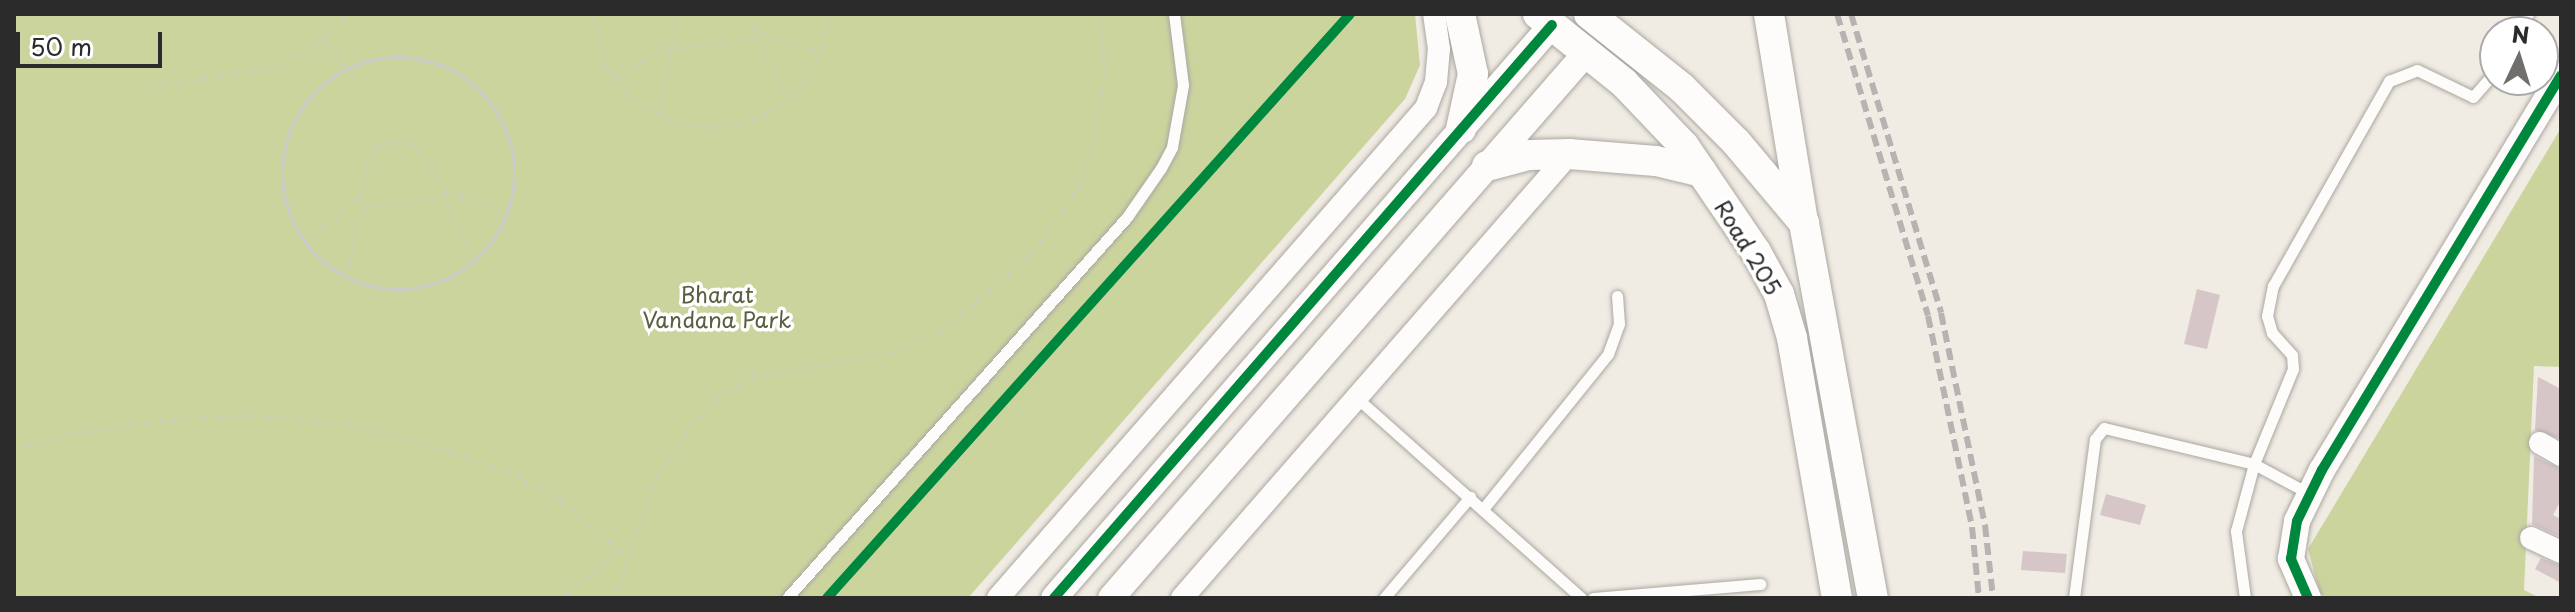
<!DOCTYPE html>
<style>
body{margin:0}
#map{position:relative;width:2575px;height:612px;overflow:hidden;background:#f1ece3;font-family:"Playpen Sans",sans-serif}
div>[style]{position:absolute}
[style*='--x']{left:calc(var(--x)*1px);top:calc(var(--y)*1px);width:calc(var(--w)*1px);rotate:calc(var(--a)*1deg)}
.green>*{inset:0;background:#ccd49e}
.building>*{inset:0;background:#d7c6c8}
.path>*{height:3px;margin-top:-1.5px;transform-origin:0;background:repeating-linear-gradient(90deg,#cccbc9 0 2px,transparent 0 8px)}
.path>.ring{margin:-1.5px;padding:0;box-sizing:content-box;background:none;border:3px solid #cccbc9;border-radius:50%}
.roads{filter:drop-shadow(0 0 2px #aaa7a2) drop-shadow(0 0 2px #aaa7a2)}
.service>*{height:11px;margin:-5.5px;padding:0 5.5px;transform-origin:5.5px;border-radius:5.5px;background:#fdfcfb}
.minor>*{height:22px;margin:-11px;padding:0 11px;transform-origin:11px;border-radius:11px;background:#fdfcfb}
.tertiary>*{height:26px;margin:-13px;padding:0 13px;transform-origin:13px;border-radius:13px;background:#fdfcfb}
.secondary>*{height:30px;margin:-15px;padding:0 15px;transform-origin:15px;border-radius:15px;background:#fdfcfb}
.rail>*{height:6px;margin-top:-3px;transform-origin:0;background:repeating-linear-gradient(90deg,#b5b4b3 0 12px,transparent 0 18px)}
.cycleway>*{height:10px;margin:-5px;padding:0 5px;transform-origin:5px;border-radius:5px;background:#00873e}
span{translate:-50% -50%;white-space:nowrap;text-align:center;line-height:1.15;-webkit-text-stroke:7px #fff;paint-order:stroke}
.street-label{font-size:22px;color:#2b2b2b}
.park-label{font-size:22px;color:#58603f}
.frame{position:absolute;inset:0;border:16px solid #2b2b2b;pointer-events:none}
.north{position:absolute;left:2479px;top:16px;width:80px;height:80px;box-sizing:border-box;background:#fff;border:2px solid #aaa;border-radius:50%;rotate:4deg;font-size:22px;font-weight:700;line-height:32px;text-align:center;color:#2b2b2b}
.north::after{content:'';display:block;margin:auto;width:28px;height:36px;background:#706f6b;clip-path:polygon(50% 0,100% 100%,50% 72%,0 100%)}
.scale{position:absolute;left:16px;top:32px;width:146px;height:36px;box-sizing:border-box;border:4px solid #2b2b2b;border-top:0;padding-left:10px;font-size:24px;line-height:28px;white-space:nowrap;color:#2b2b2b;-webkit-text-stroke:6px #fff;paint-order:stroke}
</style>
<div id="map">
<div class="green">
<i style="clip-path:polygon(14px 14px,1415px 14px,1420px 65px,1405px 99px,968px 598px,14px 598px)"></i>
<i style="clip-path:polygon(2561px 128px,2561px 367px,2534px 366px,2524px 590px,2540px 598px,2330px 598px,2320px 594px,2308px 549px)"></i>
</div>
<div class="building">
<i style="clip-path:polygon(2197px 289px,2220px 295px,2207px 349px,2184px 344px)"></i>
<i style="clip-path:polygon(2538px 377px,2561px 389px,2561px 439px,2535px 430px)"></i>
<i style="clip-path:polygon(2534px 456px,2561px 469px,2561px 500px,2553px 515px,2561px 519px,2561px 537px,2532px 524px)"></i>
<i style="clip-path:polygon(2106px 494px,2146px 505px,2140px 525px,2100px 515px)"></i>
<i style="clip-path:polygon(2023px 551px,2067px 554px,2065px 573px,2021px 570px)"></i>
<i style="clip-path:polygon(2541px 558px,2561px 566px,2561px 583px,2535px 569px)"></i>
</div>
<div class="path">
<i style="--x:593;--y:14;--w:51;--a:76.5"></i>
<i style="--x:605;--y:64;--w:46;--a:51.1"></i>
<i style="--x:634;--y:100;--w:46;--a:28.8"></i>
<i style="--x:674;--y:122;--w:46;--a:7.4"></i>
<i style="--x:720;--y:128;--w:46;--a:-15.3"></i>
<i style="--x:764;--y:116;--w:46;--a:-37.9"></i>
<i style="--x:800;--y:88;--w:46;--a:-60.1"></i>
<i style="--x:823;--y:48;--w:35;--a:-80"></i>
<i style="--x:752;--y:14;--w:32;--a:76"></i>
<i style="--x:760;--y:45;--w:60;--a:60.9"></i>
<i style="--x:758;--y:31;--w:66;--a:18.4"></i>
<i style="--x:323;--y:38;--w:39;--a:53"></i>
<i style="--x:671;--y:48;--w:88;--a:-6.6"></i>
<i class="ring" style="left:282px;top:57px;width:229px;height:229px"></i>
<i style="--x:616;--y:80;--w:64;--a:-35.4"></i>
<i style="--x:151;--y:86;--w:127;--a:-8.6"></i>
<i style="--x:277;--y:67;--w:50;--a:-31.2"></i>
<i style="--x:320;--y:41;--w:39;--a:-44"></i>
<i style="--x:659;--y:116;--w:103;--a:-80.5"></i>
<i style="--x:446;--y:191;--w:64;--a:20.1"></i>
<i style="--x:364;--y:208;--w:12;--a:-114"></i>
<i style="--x:359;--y:197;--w:35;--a:-77"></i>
<i style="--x:367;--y:163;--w:19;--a:-55"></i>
<i style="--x:378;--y:147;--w:13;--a:-23"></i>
<i style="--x:390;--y:142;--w:21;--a:3"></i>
<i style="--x:411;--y:143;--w:11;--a:38"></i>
<i style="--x:420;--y:150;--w:49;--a:57.6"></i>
<i style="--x:446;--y:191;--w:6;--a:108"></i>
<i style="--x:305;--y:243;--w:71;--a:-40.4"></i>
<i style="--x:345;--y:276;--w:71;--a:-74.4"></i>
<i style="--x:364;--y:208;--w:81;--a:-7.8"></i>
<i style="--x:444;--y:197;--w:69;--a:64.2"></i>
<i style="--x:14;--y:449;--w:61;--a:-15.2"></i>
<i style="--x:73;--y:433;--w:102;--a:-7.9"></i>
<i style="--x:174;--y:419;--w:80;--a:-2.9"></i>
<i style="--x:254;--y:415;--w:79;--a:5.1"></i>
<i style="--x:333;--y:422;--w:80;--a:11.6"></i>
<i style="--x:411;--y:438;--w:114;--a:19.4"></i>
<i style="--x:519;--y:476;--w:48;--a:30.3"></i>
<i style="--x:560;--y:500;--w:88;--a:40.4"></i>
<i style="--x:561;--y:598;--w:76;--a:-39.1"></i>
<i style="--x:615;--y:598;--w:118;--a:-71.7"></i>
<i style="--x:652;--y:486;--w:75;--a:-57.6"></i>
<i style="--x:692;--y:423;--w:35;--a:-45"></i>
<i style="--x:717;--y:398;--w:44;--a:-30.1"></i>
<i style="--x:755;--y:376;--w:141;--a:-9.8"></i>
<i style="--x:894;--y:352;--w:51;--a:-24.1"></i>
<i style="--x:941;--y:331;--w:118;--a:-40.2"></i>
<i style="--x:1031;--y:255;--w:83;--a:-54.8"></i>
<i style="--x:1079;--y:187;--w:32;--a:-70"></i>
<i style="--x:1090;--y:157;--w:84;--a:-79.8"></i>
<i style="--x:1105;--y:74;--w:60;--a:-94.8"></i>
</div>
<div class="roads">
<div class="service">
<i style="--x:2518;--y:32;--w:21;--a:-61"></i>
<i style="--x:1358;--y:399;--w:299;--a:41.7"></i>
<i style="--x:1483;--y:509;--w:199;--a:-51.1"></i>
<i style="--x:1608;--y:354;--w:32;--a:-70"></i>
<i style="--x:1619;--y:324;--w:28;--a:-94"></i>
<i style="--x:787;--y:598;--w:511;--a:-48.25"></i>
<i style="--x:1127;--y:217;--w:60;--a:-55.2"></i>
<i style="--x:1161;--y:168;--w:24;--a:-62"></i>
<i style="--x:1172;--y:147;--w:63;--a:-79.9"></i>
<i style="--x:1183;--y:85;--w:72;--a:-97.2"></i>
<i style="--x:1384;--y:598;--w:133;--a:-49.6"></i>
<i style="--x:1593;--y:598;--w:168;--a:-4.8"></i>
<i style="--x:2074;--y:598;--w:160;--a:-82.5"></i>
<i style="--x:2095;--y:439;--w:14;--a:-51"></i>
<i style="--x:2104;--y:428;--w:154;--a:13.5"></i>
<i style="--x:2254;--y:464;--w:64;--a:28.2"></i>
<i style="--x:2245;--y:598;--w:68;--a:-97.7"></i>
<i style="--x:2236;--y:531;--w:69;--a:-75"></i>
<i style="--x:2254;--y:464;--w:103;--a:-67.7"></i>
<i style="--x:2293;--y:369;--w:14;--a:-94"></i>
<i style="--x:2292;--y:355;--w:30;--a:-132"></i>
<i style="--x:2272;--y:333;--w:18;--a:-106"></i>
<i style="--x:2267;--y:316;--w:31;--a:-79"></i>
<i style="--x:2273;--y:286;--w:236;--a:-60.5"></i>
<i style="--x:2389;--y:81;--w:30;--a:-21"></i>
<i style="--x:2417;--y:70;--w:62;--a:25.7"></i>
<i style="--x:2473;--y:97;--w:33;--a:-49"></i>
</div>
<div class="minor">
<i style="--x:2540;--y:443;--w:24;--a:30"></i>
<i style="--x:2531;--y:538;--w:33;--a:25"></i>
<i style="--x:998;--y:598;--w:651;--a:-48.86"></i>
<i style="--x:1426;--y:108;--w:28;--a:-69"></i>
<i style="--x:1436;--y:82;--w:33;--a:-85"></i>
<i style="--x:1439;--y:49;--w:35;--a:-98"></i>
<i style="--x:1182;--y:598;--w:589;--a:-48.92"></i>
</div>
<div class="tertiary">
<i style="--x:1054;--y:598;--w:759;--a:-49.01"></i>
<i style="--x:1111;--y:598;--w:723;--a:-48.93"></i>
<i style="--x:2308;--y:598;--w:43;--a:-113.6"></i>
<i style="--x:2291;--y:559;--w:38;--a:-81"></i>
<i style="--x:2297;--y:521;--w:57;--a:-63.9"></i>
<i style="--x:2322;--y:470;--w:461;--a:-58.8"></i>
</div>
<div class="secondary">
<i style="--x:1460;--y:14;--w:61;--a:77.8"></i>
<i style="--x:1473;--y:74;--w:56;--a:102.3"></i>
<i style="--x:1538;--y:14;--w:110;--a:38.7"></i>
<i style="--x:1624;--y:83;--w:87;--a:46.4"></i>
<i style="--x:1684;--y:146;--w:128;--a:55.8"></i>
<i style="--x:1756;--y:252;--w:48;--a:61.3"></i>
<i style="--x:1779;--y:294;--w:46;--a:73.5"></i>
<i style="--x:1792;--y:338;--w:264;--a:80.2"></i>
<i style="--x:1589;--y:14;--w:119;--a:38.5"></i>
<i style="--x:1682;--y:88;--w:76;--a:45"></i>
<i style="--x:1736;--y:142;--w:106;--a:50"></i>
<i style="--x:1804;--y:223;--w:381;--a:79.6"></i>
<i style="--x:1769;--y:14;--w:210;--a:80.7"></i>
<i style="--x:1487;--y:166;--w:43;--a:-14.7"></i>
<i style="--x:1529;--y:155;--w:40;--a:-1.4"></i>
<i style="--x:1569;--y:154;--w:87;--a:4.6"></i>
<i style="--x:1656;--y:161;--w:47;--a:13.4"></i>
</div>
</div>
<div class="rail">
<i style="--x:1837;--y:14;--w:315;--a:73.2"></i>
<i style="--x:1928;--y:316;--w:216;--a:78.2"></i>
<i style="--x:1972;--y:527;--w:71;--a:84.4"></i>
<i style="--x:1851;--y:14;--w:312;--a:73.2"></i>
<i style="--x:1941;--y:313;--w:217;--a:78.3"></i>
<i style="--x:1985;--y:525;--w:73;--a:83.7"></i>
</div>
<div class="cycleway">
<i style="--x:827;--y:598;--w:784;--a:-48.15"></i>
<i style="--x:1054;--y:598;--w:759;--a:-49.01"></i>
<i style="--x:2308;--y:598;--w:43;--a:-113.6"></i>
<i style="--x:2291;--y:559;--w:38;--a:-81"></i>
<i style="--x:2297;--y:521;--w:57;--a:-63.9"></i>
<i style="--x:2322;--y:470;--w:461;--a:-58.8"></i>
</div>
<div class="street-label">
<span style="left:1749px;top:247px;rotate:59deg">Road 205</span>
</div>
<div class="park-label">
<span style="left:717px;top:306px">Bharat<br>Vandana Park</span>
</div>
<div class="frame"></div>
<div class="north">N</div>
<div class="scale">50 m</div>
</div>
